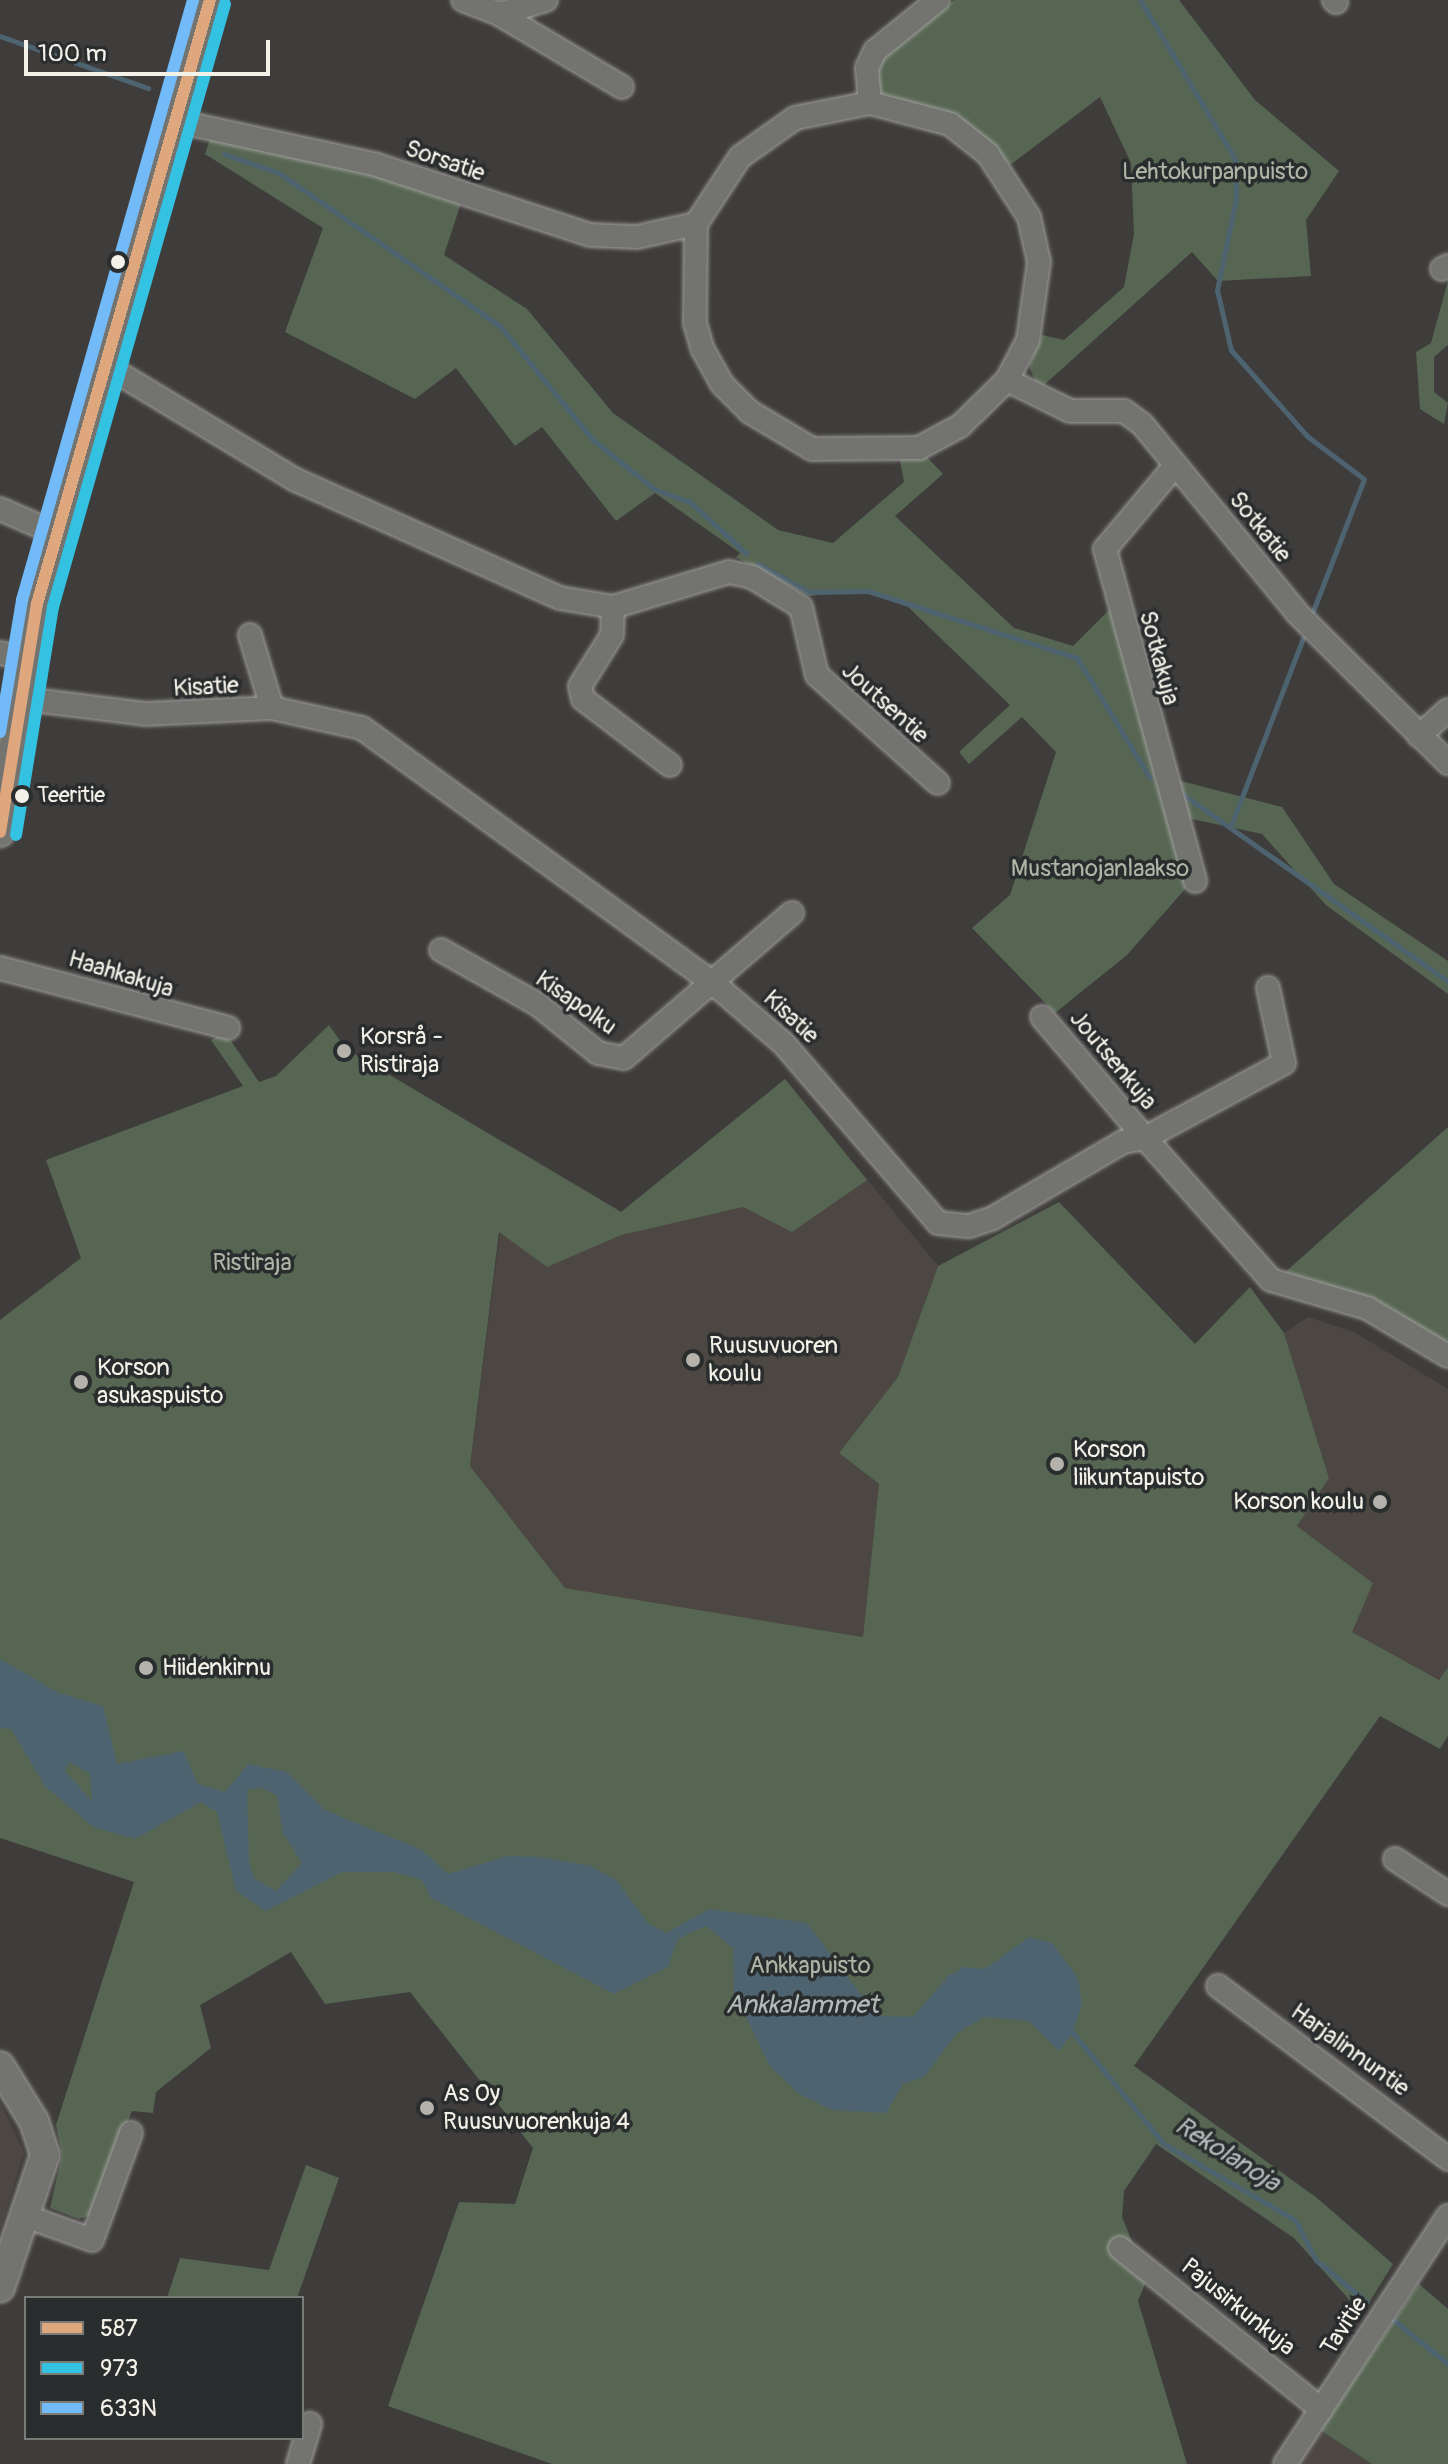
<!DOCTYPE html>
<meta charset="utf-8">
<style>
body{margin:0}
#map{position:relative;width:1448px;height:2464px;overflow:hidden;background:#3f3d3c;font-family:Pangolin,sans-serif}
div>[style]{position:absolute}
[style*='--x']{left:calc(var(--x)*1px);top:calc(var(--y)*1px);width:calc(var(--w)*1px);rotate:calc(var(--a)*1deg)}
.built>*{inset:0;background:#4d4743}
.green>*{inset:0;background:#566652}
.water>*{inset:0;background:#4e6370}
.stream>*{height:5px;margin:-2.5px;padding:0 2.5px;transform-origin:2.5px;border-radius:2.5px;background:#4e6370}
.roads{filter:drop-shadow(0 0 2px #a09f9d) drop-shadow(0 0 2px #a09f9d)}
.minor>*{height:22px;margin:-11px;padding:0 11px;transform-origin:11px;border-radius:11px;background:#737370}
.major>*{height:28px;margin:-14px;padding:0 14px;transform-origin:14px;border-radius:14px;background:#737370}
.bus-1>*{height:12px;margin:-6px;padding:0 6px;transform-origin:6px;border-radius:6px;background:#dfa77e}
.bus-2>*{height:12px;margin:-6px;padding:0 6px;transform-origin:6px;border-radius:6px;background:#33c2e2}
.bus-3>*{height:12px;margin:-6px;padding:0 6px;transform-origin:6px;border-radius:6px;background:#73baf8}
.dots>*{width:22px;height:22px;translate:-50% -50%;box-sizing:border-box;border:4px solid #2a2d2e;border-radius:50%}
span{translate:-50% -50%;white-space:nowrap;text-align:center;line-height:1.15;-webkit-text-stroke:7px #2a2d2e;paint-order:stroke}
.bus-label{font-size:22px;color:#f4f1e8}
.left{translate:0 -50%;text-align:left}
.street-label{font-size:24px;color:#f4f1e8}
.park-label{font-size:24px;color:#afb5a6}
.poi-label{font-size:24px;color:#f4f1e8}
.right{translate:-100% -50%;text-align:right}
.water-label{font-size:26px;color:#b2baba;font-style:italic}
.legend{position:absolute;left:24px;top:2296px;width:280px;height:144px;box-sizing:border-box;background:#2a2d2e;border:2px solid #7b7b78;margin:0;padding:10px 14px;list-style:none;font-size:24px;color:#f4f1e8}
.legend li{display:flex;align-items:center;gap:16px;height:40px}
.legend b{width:40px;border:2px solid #7b7b78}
.scale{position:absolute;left:24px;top:40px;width:246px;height:36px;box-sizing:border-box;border:4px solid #f4f1e8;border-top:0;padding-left:10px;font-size:24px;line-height:28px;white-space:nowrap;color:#f4f1e8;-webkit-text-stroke:6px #2a2d2e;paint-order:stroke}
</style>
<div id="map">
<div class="built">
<i style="clip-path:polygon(785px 1079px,938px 1266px,898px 1377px,839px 1453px,879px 1484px,863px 1637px,565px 1588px,470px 1466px,511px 1146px,622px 1212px)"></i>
<i style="clip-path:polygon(1308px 1317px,1354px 1332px,1448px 1389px,1448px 1667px,1439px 1680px,1351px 1632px,1373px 1583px,1297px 1526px,1329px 1477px,1284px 1333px)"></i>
<i style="clip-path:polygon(0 2103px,24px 2152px,0 2230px)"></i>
<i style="clip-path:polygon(1320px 2430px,1372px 2464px,1298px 2464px)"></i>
</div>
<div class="green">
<i style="clip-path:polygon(954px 0,1179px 0,1255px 100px,1339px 171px,1306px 220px,1311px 276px,1218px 281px,1192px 252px,1044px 385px,1035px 381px,1029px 366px,1042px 335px,1064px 340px,1124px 287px,1134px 234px,1131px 163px,1100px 97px,1010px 165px,987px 142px,875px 98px,881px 58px)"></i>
<i style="clip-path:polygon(210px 139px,358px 170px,461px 203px,444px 255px,527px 309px,613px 413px,778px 530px,833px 543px,904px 482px,900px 460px,925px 455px,943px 474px,895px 516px,1014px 628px,1073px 646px,1111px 608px,1186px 888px,1127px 955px,1055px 1013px,972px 928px,1010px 895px,1056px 752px,1022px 717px,969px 764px,959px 752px,1010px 705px,902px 601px,867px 590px,809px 596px,736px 557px,740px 553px,655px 493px,616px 521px,542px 427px,515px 446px,456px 368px,415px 399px,285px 332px,323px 228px,205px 154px)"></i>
<i style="clip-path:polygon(1448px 281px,1448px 345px,1434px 357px,1434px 392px,1448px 403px,1444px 424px,1420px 409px,1416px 352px,1431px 343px)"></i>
<i style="clip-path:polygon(1173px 779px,1282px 807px,1334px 884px,1448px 961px,1448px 994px,1326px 905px,1262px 834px,1183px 817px)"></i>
<i style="clip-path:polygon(329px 1025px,346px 1049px,621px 1212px,785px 1079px,867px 1180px,792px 1232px,743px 1207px,621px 1235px,547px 1267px,499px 1232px,470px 1466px,565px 1588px,863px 1637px,879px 1484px,839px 1453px,898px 1377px,938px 1266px,1059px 1202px,1195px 1344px,1250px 1287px,1284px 1333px,1329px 1478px,1297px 1526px,1373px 1583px,1352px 1632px,1439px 1680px,1448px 1667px,1448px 1736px,1440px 1749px,1380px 1716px,1134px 2066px,1317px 2198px,1393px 2264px,1362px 2314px,1294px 2238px,1156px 2144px,1124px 2191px,1122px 2217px,1147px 2279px,1138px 2301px,1187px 2464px,552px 2464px,388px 2406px,459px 2202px,515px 2204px,533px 2148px,410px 1992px,325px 2004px,291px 1952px,200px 2005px,211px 2048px,156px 2092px,153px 2113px,132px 2111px,89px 2216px,79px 2219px,50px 2208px,62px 2155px,56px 2125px,134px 1882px,0 1838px,0 1320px,81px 1258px,46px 1160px,243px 1086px,211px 1040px,225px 1032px,259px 1082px,276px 1076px)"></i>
<i style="clip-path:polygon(1448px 1127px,1448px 1343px,1282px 1275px)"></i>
<i style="clip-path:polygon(306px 2165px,339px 2178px,297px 2298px,167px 2298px,180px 2258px,269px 2270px)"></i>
<i style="clip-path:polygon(1419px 2284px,1448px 2309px,1448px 2464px,1372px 2464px,1320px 2430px)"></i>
</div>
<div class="water">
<i style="clip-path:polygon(evenodd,0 1659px,59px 1693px,103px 1706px,117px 1764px,183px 1751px,198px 1784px,225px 1792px,248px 1764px,287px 1772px,325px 1810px,422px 1850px,448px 1874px,508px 1856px,540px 1857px,591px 1866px,616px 1880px,648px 1923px,666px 1933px,709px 1909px,807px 1923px,877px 2016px,913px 2017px,948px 1976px,964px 1967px,985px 1969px,1029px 1937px,1052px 1943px,1078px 1978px,1082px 2003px,1073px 2033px,1059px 2051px,1029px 2021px,984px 2017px,957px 2033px,924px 2077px,903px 2084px,886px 2113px,832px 2110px,799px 2094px,770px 2066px,734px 1993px,733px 1948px,706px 1926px,678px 1939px,668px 1967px,614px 1994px,431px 1898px,422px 1880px,394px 1872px,342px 1872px,266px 1911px,236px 1891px,217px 1812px,201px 1802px,135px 1839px,93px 1827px,45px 1786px,11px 1729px,0 1728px,0 1659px,69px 1762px,90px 1774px,92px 1801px,65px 1771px,69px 1762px,0 1659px,262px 1788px,277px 1796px,283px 1833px,302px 1863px,276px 1891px,254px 1878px,249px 1862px,247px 1790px,262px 1788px)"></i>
</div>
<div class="stream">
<i style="--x:1140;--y:0;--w:185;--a:59.1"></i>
<i style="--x:1235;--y:159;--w:40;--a:88.6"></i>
<i style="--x:1236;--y:199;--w:93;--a:101.8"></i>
<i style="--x:1217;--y:290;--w:62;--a:76.9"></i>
<i style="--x:1231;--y:350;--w:115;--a:48.5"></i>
<i style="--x:1307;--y:436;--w:71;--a:37"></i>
<i style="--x:1364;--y:479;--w:142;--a:111.1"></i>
<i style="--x:0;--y:36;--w:157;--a:19.4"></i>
<i style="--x:224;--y:154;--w:58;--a:19.1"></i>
<i style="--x:279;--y:173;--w:269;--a:34.7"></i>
<i style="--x:500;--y:326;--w:146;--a:50.8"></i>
<i style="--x:592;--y:439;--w:80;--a:38.9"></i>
<i style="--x:654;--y:489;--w:38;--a:20"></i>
<i style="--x:690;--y:502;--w:76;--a:42.3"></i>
<i style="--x:758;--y:564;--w:58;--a:28.8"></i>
<i style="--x:809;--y:592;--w:59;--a:-1"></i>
<i style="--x:868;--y:591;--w:219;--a:17.8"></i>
<i style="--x:1077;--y:658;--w:140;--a:58.7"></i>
<i style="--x:1181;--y:793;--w:327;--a:35.2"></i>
<i style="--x:1232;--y:823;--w:198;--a:-69"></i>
<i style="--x:1073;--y:2033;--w:144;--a:50.7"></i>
<i style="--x:1164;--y:2144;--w:151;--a:30.1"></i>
<i style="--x:1295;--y:2220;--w:45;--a:62.3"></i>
<i style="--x:1316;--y:2260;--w:66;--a:39.5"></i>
<i style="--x:1390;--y:2317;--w:75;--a:39"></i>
</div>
<div class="roads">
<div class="minor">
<i style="--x:463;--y:0;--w:39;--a:21"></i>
<i style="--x:499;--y:14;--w:49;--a:-16.6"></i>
<i style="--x:1334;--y:0;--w:3;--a:45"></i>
<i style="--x:499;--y:14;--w:143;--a:30.7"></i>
<i style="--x:870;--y:103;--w:35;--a:-95"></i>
<i style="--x:867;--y:68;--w:19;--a:-65"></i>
<i style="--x:875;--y:51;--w:81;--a:-39"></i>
<i style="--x:176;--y:121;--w:203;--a:12.3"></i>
<i style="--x:374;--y:164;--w:227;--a:18.2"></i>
<i style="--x:590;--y:235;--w:47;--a:2.4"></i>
<i style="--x:637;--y:237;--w:60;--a:-12.4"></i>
<i style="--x:696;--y:224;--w:99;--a:90.6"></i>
<i style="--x:695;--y:323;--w:26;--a:74"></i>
<i style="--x:702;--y:348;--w:41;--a:60.9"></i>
<i style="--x:722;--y:384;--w:40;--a:45"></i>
<i style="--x:750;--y:412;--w:72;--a:30.8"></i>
<i style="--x:812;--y:449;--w:107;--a:-0.5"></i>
<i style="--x:919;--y:448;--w:47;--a:-28.2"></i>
<i style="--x:960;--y:426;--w:66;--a:-44.4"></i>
<i style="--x:1007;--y:380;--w:45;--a:-62.3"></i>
<i style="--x:1028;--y:340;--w:79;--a:-82"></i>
<i style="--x:1039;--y:262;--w:46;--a:-102.5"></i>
<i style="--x:1029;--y:217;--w:75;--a:-123.1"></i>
<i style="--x:988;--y:154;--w:48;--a:-141.7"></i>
<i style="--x:950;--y:124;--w:83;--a:-165.3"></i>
<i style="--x:870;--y:103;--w:76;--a:168.7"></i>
<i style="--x:795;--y:118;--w:67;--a:144.7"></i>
<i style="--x:740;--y:157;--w:80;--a:123.3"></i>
<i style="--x:1442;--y:269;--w:7;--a:-27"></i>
<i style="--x:105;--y:365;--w:223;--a:31.1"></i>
<i style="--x:296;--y:480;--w:289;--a:24.1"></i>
<i style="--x:560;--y:598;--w:54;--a:9.6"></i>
<i style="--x:613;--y:607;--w:121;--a:-16.8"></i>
<i style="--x:729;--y:572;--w:24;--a:12"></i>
<i style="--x:752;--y:577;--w:57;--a:31.5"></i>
<i style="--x:801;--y:607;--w:70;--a:76.8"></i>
<i style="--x:817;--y:675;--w:162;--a:41.8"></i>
<i style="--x:1007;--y:380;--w:70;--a:26.2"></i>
<i style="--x:1070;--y:411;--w:54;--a:0"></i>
<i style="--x:1124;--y:411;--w:22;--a:36"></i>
<i style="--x:1142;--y:424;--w:244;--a:50.6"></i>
<i style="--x:1297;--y:613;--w:213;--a:44.8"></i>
<i style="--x:1173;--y:468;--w:106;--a:130"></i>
<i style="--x:1105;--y:549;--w:344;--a:74.8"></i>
<i style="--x:0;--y:509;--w:60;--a:23.6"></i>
<i style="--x:613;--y:607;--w:28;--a:92"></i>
<i style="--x:612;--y:635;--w:60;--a:122.1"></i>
<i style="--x:580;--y:686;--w:13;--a:77"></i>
<i style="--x:583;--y:699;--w:109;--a:37.2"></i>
<i style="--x:250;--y:635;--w:76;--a:73.2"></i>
<i style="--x:0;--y:653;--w:25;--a:12"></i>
<i style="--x:17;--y:698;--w:129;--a:7.1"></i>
<i style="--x:145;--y:714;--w:127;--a:-2.7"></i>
<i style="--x:272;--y:708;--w:92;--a:12.5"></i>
<i style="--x:362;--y:728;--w:432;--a:36"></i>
<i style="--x:712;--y:982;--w:95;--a:40.7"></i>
<i style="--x:784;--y:1044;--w:236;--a:49.3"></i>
<i style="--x:938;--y:1223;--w:31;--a:6"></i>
<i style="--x:969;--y:1226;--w:25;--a:-18"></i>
<i style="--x:993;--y:1218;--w:151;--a:-30.3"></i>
<i style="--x:1123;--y:1142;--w:22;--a:-10"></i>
<i style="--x:1145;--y:1138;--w:190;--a:48.4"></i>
<i style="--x:1271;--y:1280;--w:100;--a:16.3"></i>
<i style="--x:1367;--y:1308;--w:94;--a:30.7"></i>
<i style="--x:1419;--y:736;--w:39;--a:-42"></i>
<i style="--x:441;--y:950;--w:110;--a:29.4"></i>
<i style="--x:537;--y:1004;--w:78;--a:38.8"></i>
<i style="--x:598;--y:1053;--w:26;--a:11"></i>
<i style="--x:624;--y:1058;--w:222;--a:-40.8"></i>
<i style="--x:0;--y:968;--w:236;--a:14.7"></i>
<i style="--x:1042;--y:1017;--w:159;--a:49.6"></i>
<i style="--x:1145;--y:1138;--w:158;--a:-28.3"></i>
<i style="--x:1284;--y:1063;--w:77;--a:-102"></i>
<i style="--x:1395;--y:1859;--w:64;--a:33.4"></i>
<i style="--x:1218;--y:1986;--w:288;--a:36.9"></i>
<i style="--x:25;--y:2216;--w:71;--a:19.7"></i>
<i style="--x:92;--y:2240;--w:114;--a:-70"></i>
<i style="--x:1120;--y:2248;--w:258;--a:38.7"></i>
<i style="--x:298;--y:2464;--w:42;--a:-73.3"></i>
<i style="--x:1285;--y:2464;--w:297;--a:-56.7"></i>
</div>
<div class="major">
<i style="--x:0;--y:832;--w:231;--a:-80.8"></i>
<i style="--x:37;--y:604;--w:628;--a:-74.02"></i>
<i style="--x:0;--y:2066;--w:65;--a:58.3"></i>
<i style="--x:34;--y:2121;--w:36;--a:72"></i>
<i style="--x:45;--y:2155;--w:140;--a:108.7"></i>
</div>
</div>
<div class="bus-1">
<i style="--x:0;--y:832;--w:231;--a:-80.8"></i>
<i style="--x:37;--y:604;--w:628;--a:-74.02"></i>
</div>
<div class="bus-2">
<i style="--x:16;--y:835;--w:231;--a:-80.8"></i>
<i style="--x:53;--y:607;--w:627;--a:-74.08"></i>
</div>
<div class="bus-3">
<i style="--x:0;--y:732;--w:134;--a:-80.5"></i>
<i style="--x:22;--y:600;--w:624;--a:-74.09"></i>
</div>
<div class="dots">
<i style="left:118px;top:262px;background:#f4f1e8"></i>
<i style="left:22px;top:796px;background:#f4f1e8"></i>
<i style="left:344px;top:1051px;background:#b5b2ac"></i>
<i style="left:693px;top:1360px;background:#b5b2ac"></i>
<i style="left:81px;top:1382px;background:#b5b2ac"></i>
<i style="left:1057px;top:1464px;background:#b5b2ac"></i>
<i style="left:1380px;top:1502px;background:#b5b2ac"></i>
<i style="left:146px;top:1668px;background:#b5b2ac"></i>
<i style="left:427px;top:2108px;background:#b5b2ac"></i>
</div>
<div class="bus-label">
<span class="left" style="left:37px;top:796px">Teeritie</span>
</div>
<div class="street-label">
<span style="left:445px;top:161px;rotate:19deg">Sorsatie</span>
<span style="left:1260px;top:527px;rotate:51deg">Sotkatie</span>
<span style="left:1159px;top:658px;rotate:75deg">Sotkakuja</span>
<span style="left:206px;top:687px;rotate:-3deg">Kisatie</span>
<span style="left:885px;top:703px;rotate:42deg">Joutsentie</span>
<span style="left:121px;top:974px;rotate:17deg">Haahkakuja</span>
<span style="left:576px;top:1003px;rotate:35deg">Kisapolku</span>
<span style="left:791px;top:1017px;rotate:43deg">Kisatie</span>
<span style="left:1113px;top:1060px;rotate:50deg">Joutsenkuja</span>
<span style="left:1350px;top:2050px;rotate:36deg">Harjalinnuntie</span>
<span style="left:1238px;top:2307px;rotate:39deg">Pajusirkunkuja</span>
<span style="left:1344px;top:2326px;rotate:-57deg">Tavitie</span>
</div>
<div class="park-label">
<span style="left:1215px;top:172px">Lehtokurpanpuisto</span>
<span style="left:1100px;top:869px">Mustanojanlaakso</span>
<span style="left:252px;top:1263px">Ristiraja</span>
<span style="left:810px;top:1966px">Ankkapuisto</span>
</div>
<div class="poi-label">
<span class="left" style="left:360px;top:1051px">Korsrå -<br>Ristiraja</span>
<span class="left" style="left:709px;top:1360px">Ruusuvuoren<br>koulu</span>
<span class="left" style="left:97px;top:1382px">Korson<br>asukaspuisto</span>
<span class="left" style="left:1073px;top:1464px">Korson<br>liikuntapuisto</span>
<span class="right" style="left:1364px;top:1502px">Korson koulu</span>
<span class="left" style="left:162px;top:1668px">Hiidenkirnu</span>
<span class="left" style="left:443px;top:2108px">As Oy<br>Ruusuvuorenkuja 4</span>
</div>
<div class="water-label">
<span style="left:802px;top:2006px">Ankkalammet</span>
<span style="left:1227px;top:2155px;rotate:32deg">Rekolanoja</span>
</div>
<ul class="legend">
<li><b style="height:10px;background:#dfa77e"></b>587</li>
<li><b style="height:10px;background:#33c2e2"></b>973</li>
<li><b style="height:10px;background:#73baf8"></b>633N</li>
</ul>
<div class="scale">100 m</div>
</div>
